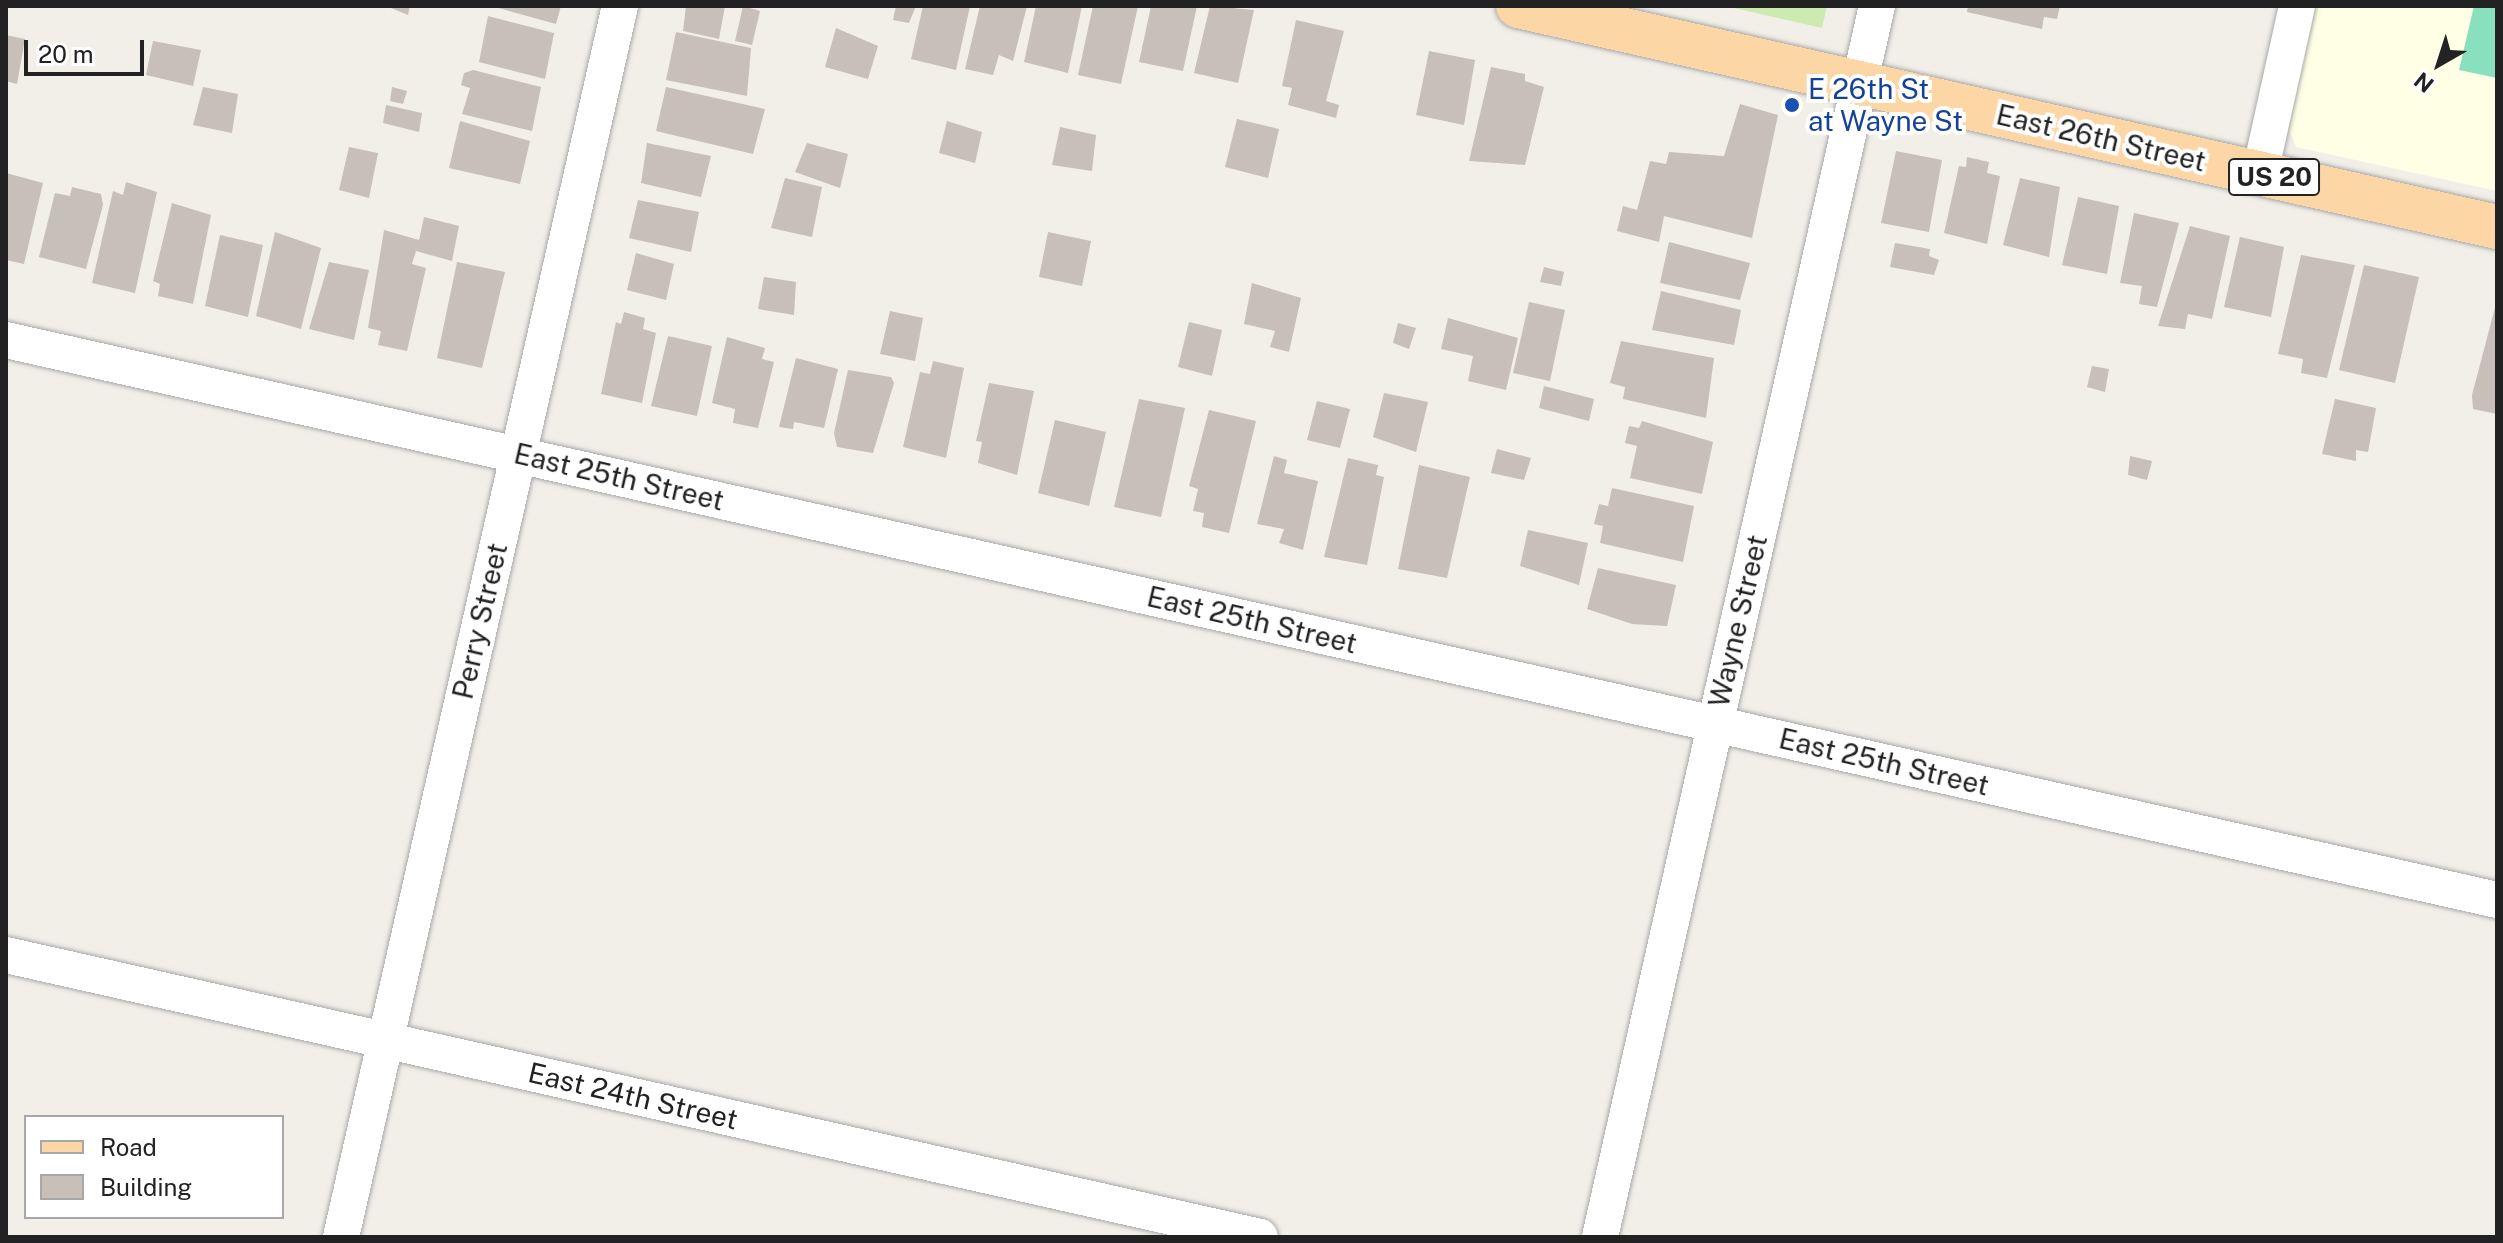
<!DOCTYPE html>
<style>
body{margin:0}
#map{position:relative;width:2503px;height:1243px;overflow:hidden;background:#f2efe9;font-family:"Public Sans",sans-serif}
div>[style]{position:absolute}
[style*='--x']{left:calc(var(--x)*1px);top:calc(var(--y)*1px);width:calc(var(--w)*1px);rotate:calc(var(--a)*1deg)}
.education>*{inset:0;background:#ffffe5}
.grass>*{inset:0;background:#cdebb0}
.pitch>*{inset:0;background:#88e0be}
.building>*{inset:0;background:#c7bfb8}
.roads{filter:drop-shadow(0 0 2px #a9a9a9) drop-shadow(0 0 2px #a9a9a9)}
.street>*{height:36px;margin:-18px;padding:0 18px;transform-origin:18px;border-radius:18px;background:#fff}
.primary>*{height:44px;margin:-22px;padding:0 22px;transform-origin:22px;border-radius:22px;background:#fcd6a4}
.dots>*{width:22px;height:22px;translate:-50% -50%;box-sizing:border-box;border:4px solid #fff;border-radius:50%}
span{translate:-50% -50%;white-space:nowrap;text-align:center;line-height:1.15;-webkit-text-stroke:8px #fff;paint-order:stroke}
.shield-label span{padding:2px 6px;background:#fff;border:2px solid;border-radius:6px;-webkit-text-stroke-width:0}
.shield-label{font-size:26px;color:#222;font-weight:700}
.transit-label{font-size:28px;color:#164399}
.left{translate:0 -50%;text-align:left}
.street-label{font-size:28px;color:#222}
.frame{position:absolute;inset:0;border:8px solid #222;pointer-events:none}
.legend{position:absolute;left:24px;top:1115px;width:260px;height:104px;box-sizing:border-box;background:#fff;border:2px solid #a7a7a7;margin:0;padding:10px 14px;list-style:none;font-size:24px;color:#222}
.legend li{display:flex;align-items:center;gap:16px;height:40px}
.legend b{width:40px;border:2px solid #a7a7a7}
.north{position:absolute;left:2399px;top:24px;width:80px;height:80px;-webkit-text-stroke:6px #fff;paint-order:stroke;rotate:219deg;font-size:22px;font-weight:700;line-height:32px;text-align:center;color:#222}
.north::after{content:'';display:block;margin:auto;width:28px;height:36px;background:#222;clip-path:polygon(50% 0,100% 100%,50% 72%,0 100%)}
.scale{position:absolute;left:24px;top:40px;width:120px;height:36px;box-sizing:border-box;border:4px solid #222;border-top:0;padding-left:10px;font-size:24px;line-height:28px;white-space:nowrap;color:#222;-webkit-text-stroke:6px #fff;paint-order:stroke}
</style>
<div id="map">
<div class="education">
<i style="clip-path:polygon(2316px 6px,2497px 6px,2497px 191px,2296px 147px,2288px 127px)"></i>
</div>
<div class="grass">
<i style="clip-path:polygon(1725px 6px,1827px 6px,1822px 28px)"></i>
</div>
<div class="pitch">
<i style="clip-path:polygon(2474px 6px,2497px 6px,2497px 78px,2459px 70px)"></i>
</div>
<div class="building">
<i style="clip-path:polygon(386px 6px,410px 6px,408px 15px)"></i>
<i style="clip-path:polygon(491px 6px,561px 6px,556px 24px)"></i>
<i style="clip-path:polygon(686px 6px,725px 6px,719px 39px,683px 31px)"></i>
<i style="clip-path:polygon(743px 6px,760px 11px,752px 45px,735px 41px)"></i>
<i style="clip-path:polygon(896px 6px,916px 6px,909px 23px,893px 20px)"></i>
<i style="clip-path:polygon(923px 6px,970px 6px,956px 70px,911px 59px)"></i>
<i style="clip-path:polygon(980px 6px,1027px 6px,1013px 61px,999px 55px,993px 75px,965px 69px)"></i>
<i style="clip-path:polygon(1036px 6px,1082px 6px,1068px 73px,1024px 62px)"></i>
<i style="clip-path:polygon(1093px 6px,1138px 6px,1121px 84px,1078px 75px)"></i>
<i style="clip-path:polygon(1151px 6px,1197px 6px,1183px 71px,1139px 62px)"></i>
<i style="clip-path:polygon(1210px 6px,1254px 10px,1238px 83px,1194px 73px)"></i>
<i style="clip-path:polygon(1968px 6px,2060px 6px,2057px 19px,2044px 17px,2042px 29px,1967px 12px)"></i>
<i style="clip-path:polygon(488px 16px,554px 33px,545px 79px,479px 62px)"></i>
<i style="clip-path:polygon(1296px 20px,1344px 31px,1326px 101px,1339px 105px,1336px 118px,1288px 105px,1292px 88px,1282px 86px)"></i>
<i style="clip-path:polygon(836px 28px,878px 46px,868px 79px,825px 67px)"></i>
<i style="clip-path:polygon(676px 32px,751px 48px,747px 96px,666px 80px)"></i>
<i style="clip-path:polygon(6px 35px,25px 39px,17px 84px,6px 81px)"></i>
<i style="clip-path:polygon(153px 41px,201px 50px,193px 86px,146px 75px)"></i>
<i style="clip-path:polygon(1429px 51px,1475px 60px,1464px 125px,1416px 115px)"></i>
<i style="clip-path:polygon(1491px 67px,1525px 74px,1525px 81px,1544px 87px,1525px 165px,1469px 161px)"></i>
<i style="clip-path:polygon(473px 70px,541px 87px,532px 131px,462px 114px,470px 88px,461px 85px,464px 73px)"></i>
<i style="clip-path:polygon(203px 87px,238px 94px,232px 133px,193px 125px)"></i>
<i style="clip-path:polygon(392px 87px,407px 91px,403px 104px,390px 101px)"></i>
<i style="clip-path:polygon(666px 87px,765px 109px,753px 154px,656px 131px)"></i>
<i style="clip-path:polygon(1740px 104px,1778px 115px,1752px 238px,1664px 216px,1659px 242px,1617px 231px,1623px 206px,1637px 210px,1650px 161px,1666px 164px,1669px 152px,1724px 156px)"></i>
<i style="clip-path:polygon(386px 105px,422px 113px,419px 132px,383px 123px)"></i>
<i style="clip-path:polygon(1237px 119px,1279px 129px,1268px 178px,1225px 167px)"></i>
<i style="clip-path:polygon(460px 121px,530px 141px,520px 184px,449px 168px)"></i>
<i style="clip-path:polygon(947px 121px,982px 132px,975px 163px,939px 153px)"></i>
<i style="clip-path:polygon(1060px 127px,1096px 135px,1092px 171px,1052px 165px)"></i>
<i style="clip-path:polygon(647px 143px,711px 156px,701px 197px,641px 183px)"></i>
<i style="clip-path:polygon(807px 143px,848px 154px,840px 188px,795px 172px)"></i>
<i style="clip-path:polygon(349px 147px,378px 153px,369px 198px,339px 190px)"></i>
<i style="clip-path:polygon(1896px 151px,1942px 160px,1929px 232px,1881px 223px)"></i>
<i style="clip-path:polygon(1967px 157px,1989px 162px,1987px 173px,2000px 176px,1987px 244px,1944px 233px,1959px 166px,1966px 167px)"></i>
<i style="clip-path:polygon(6px 173px,43px 183px,24px 264px,6px 260px)"></i>
<i style="clip-path:polygon(785px 178px,822px 187px,812px 237px,771px 228px)"></i>
<i style="clip-path:polygon(2020px 178px,2060px 187px,2049px 257px,2003px 245px)"></i>
<i style="clip-path:polygon(126px 182px,157px 192px,135px 293px,92px 283px,113px 191px,123px 195px)"></i>
<i style="clip-path:polygon(72px 187px,101px 194px,103px 205px,86px 269px,39px 257px,55px 193px,70px 196px)"></i>
<i style="clip-path:polygon(2078px 197px,2119px 206px,2107px 274px,2062px 265px)"></i>
<i style="clip-path:polygon(638px 200px,699px 212px,691px 252px,629px 238px)"></i>
<i style="clip-path:polygon(172px 203px,211px 215px,193px 304px,158px 296px,160px 284px,153px 281px)"></i>
<i style="clip-path:polygon(2134px 213px,2179px 223px,2157px 307px,2139px 304px,2142px 286px,2120px 283px)"></i>
<i style="clip-path:polygon(424px 217px,459px 226px,452px 261px,416px 251px,412px 264px,426px 268px,407px 351px,378px 345px,381px 331px,368px 328px,384px 230px,419px 240px)"></i>
<i style="clip-path:polygon(2190px 226px,2230px 236px,2212px 319px,2188px 314px,2185px 329px,2158px 326px)"></i>
<i style="clip-path:polygon(275px 232px,321px 248px,301px 329px,256px 316px)"></i>
<i style="clip-path:polygon(1048px 232px,1091px 241px,1082px 286px,1039px 277px)"></i>
<i style="clip-path:polygon(220px 235px,263px 245px,248px 317px,205px 306px)"></i>
<i style="clip-path:polygon(2240px 237px,2284px 247px,2271px 317px,2224px 307px)"></i>
<i style="clip-path:polygon(1669px 242px,1750px 263px,1740px 300px,1660px 283px)"></i>
<i style="clip-path:polygon(1895px 243px,1930px 249px,1929px 256px,1939px 260px,1934px 275px,1890px 267px)"></i>
<i style="clip-path:polygon(636px 253px,674px 264px,666px 300px,627px 290px)"></i>
<i style="clip-path:polygon(2301px 255px,2355px 265px,2327px 378px,2301px 373px,2303px 359px,2278px 354px)"></i>
<i style="clip-path:polygon(329px 262px,369px 270px,354px 340px,309px 329px)"></i>
<i style="clip-path:polygon(457px 262px,505px 272px,482px 368px,437px 358px)"></i>
<i style="clip-path:polygon(2364px 265px,2419px 277px,2395px 383px,2339px 370px)"></i>
<i style="clip-path:polygon(1544px 267px,1564px 272px,1561px 286px,1540px 282px)"></i>
<i style="clip-path:polygon(764px 277px,796px 282px,794px 315px,758px 309px)"></i>
<i style="clip-path:polygon(1252px 283px,1301px 298px,1289px 352px,1270px 347px,1275px 331px,1244px 324px)"></i>
<i style="clip-path:polygon(1661px 291px,1741px 310px,1734px 345px,1652px 330px)"></i>
<i style="clip-path:polygon(2497px 300px,2497px 414px,2473px 409px,2472px 395px)"></i>
<i style="clip-path:polygon(1529px 302px,1565px 310px,1550px 381px,1513px 373px)"></i>
<i style="clip-path:polygon(890px 311px,923px 318px,915px 361px,880px 354px)"></i>
<i style="clip-path:polygon(624px 312px,645px 318px,643px 329px,656px 333px,642px 403px,601px 394px,616px 322px,621px 324px)"></i>
<i style="clip-path:polygon(1448px 318px,1518px 338px,1506px 390px,1468px 381px,1473px 356px,1441px 349px)"></i>
<i style="clip-path:polygon(1189px 322px,1222px 330px,1212px 376px,1178px 367px)"></i>
<i style="clip-path:polygon(1398px 323px,1416px 328px,1409px 349px,1393px 343px)"></i>
<i style="clip-path:polygon(668px 336px,712px 346px,697px 416px,651px 406px)"></i>
<i style="clip-path:polygon(727px 337px,765px 348px,762px 359px,774px 362px,758px 428px,733px 423px,735px 409px,712px 403px)"></i>
<i style="clip-path:polygon(1621px 341px,1714px 358px,1706px 418px,1623px 399px,1625px 387px,1610px 383px)"></i>
<i style="clip-path:polygon(796px 358px,838px 369px,824px 428px,794px 422px,793px 429px,779px 427px)"></i>
<i style="clip-path:polygon(933px 361px,964px 368px,946px 458px,903px 447px,920px 372px,930px 374px)"></i>
<i style="clip-path:polygon(2092px 366px,2109px 369px,2105px 392px,2087px 387px)"></i>
<i style="clip-path:polygon(848px 370px,891px 377px,894px 383px,873px 453px,837px 447px,834px 433px)"></i>
<i style="clip-path:polygon(989px 383px,1034px 391px,1017px 475px,978px 463px,982px 442px,976px 441px)"></i>
<i style="clip-path:polygon(1544px 386px,1594px 399px,1589px 421px,1539px 408px)"></i>
<i style="clip-path:polygon(1384px 393px,1428px 402px,1416px 452px,1373px 437px)"></i>
<i style="clip-path:polygon(1139px 399px,1185px 408px,1161px 517px,1114px 507px)"></i>
<i style="clip-path:polygon(2335px 399px,2376px 408px,2368px 452px,2356px 450px,2356px 461px,2322px 454px)"></i>
<i style="clip-path:polygon(1317px 401px,1350px 409px,1340px 448px,1307px 440px)"></i>
<i style="clip-path:polygon(1209px 410px,1256px 421px,1229px 533px,1202px 527px,1204px 513px,1193px 511px,1198px 489px,1189px 486px)"></i>
<i style="clip-path:polygon(1055px 420px,1106px 432px,1089px 506px,1038px 493px)"></i>
<i style="clip-path:polygon(1642px 421px,1713px 442px,1702px 494px,1630px 478px,1637px 446px,1625px 443px,1629px 426px,1639px 428px)"></i>
<i style="clip-path:polygon(1497px 449px,1531px 458px,1524px 480px,1491px 473px)"></i>
<i style="clip-path:polygon(1274px 456px,1287px 460px,1284px 473px,1318px 481px,1303px 550px,1279px 543px,1284px 529px,1257px 524px)"></i>
<i style="clip-path:polygon(2130px 456px,2152px 461px,2147px 480px,2128px 475px)"></i>
<i style="clip-path:polygon(1348px 458px,1378px 465px,1376px 475px,1384px 477px,1367px 565px,1324px 557px)"></i>
<i style="clip-path:polygon(1419px 465px,1470px 477px,1447px 578px,1398px 569px)"></i>
<i style="clip-path:polygon(1612px 488px,1694px 506px,1683px 562px,1600px 543px,1603px 526px,1594px 524px,1599px 504px,1608px 506px)"></i>
<i style="clip-path:polygon(1528px 530px,1588px 543px,1579px 585px,1520px 566px)"></i>
<i style="clip-path:polygon(1598px 568px,1676px 585px,1667px 626px,1632px 624px,1587px 609px)"></i>
</div>
<div class="roads">
<div class="street">
<i style="--x:2260;--y:173;--w:171;--a:-77.5"></i>
<i style="--x:6;--y:340;--w:2553;--a:12.67"></i>
<i style="--x:6;--y:955;--w:1285;--a:12.67"></i>
<i style="--x:341;--y:1237;--w:1262;--a:-77.23"></i>
<i style="--x:1600;--y:1237;--w:1262;--a:-77.32"></i>
</div>
<div class="primary">
<i style="--x:1518;--y:6;--w:1004;--a:12.72"></i>
</div>
</div>
<div class="dots">
<i style="left:1792px;top:105px;background:#1a4fb4"></i>
</div>
<div class="shield-label">
<span style="left:2274px;top:177px">US 20</span>
</div>
<div class="transit-label">
<span class="left" style="left:1808px;top:105px">E 26th St<br>at Wayne St</span>
</div>
<div class="street-label">
<span style="left:2101px;top:138px;rotate:13deg">East 26th Street</span>
<span style="left:619px;top:477px;rotate:13deg">East 25th Street</span>
<span style="left:1252px;top:620px;rotate:13deg">East 25th Street</span>
<span style="left:480px;top:621px;rotate:-77deg">Perry Street</span>
<span style="left:1738px;top:621px;rotate:-77deg">Wayne Street</span>
<span style="left:1884px;top:762px;rotate:13deg">East 25th Street</span>
<span style="left:633px;top:1096px;rotate:13deg">East 24th Street</span>
</div>
<div class="frame"></div>
<ul class="legend">
<li><b style="height:10px;background:#fcd6a4"></b>Road</li>
<li><b style="height:22px;background:#c7bfb8"></b>Building</li>
</ul>
<div class="north">N</div>
<div class="scale">20 m</div>
</div>
